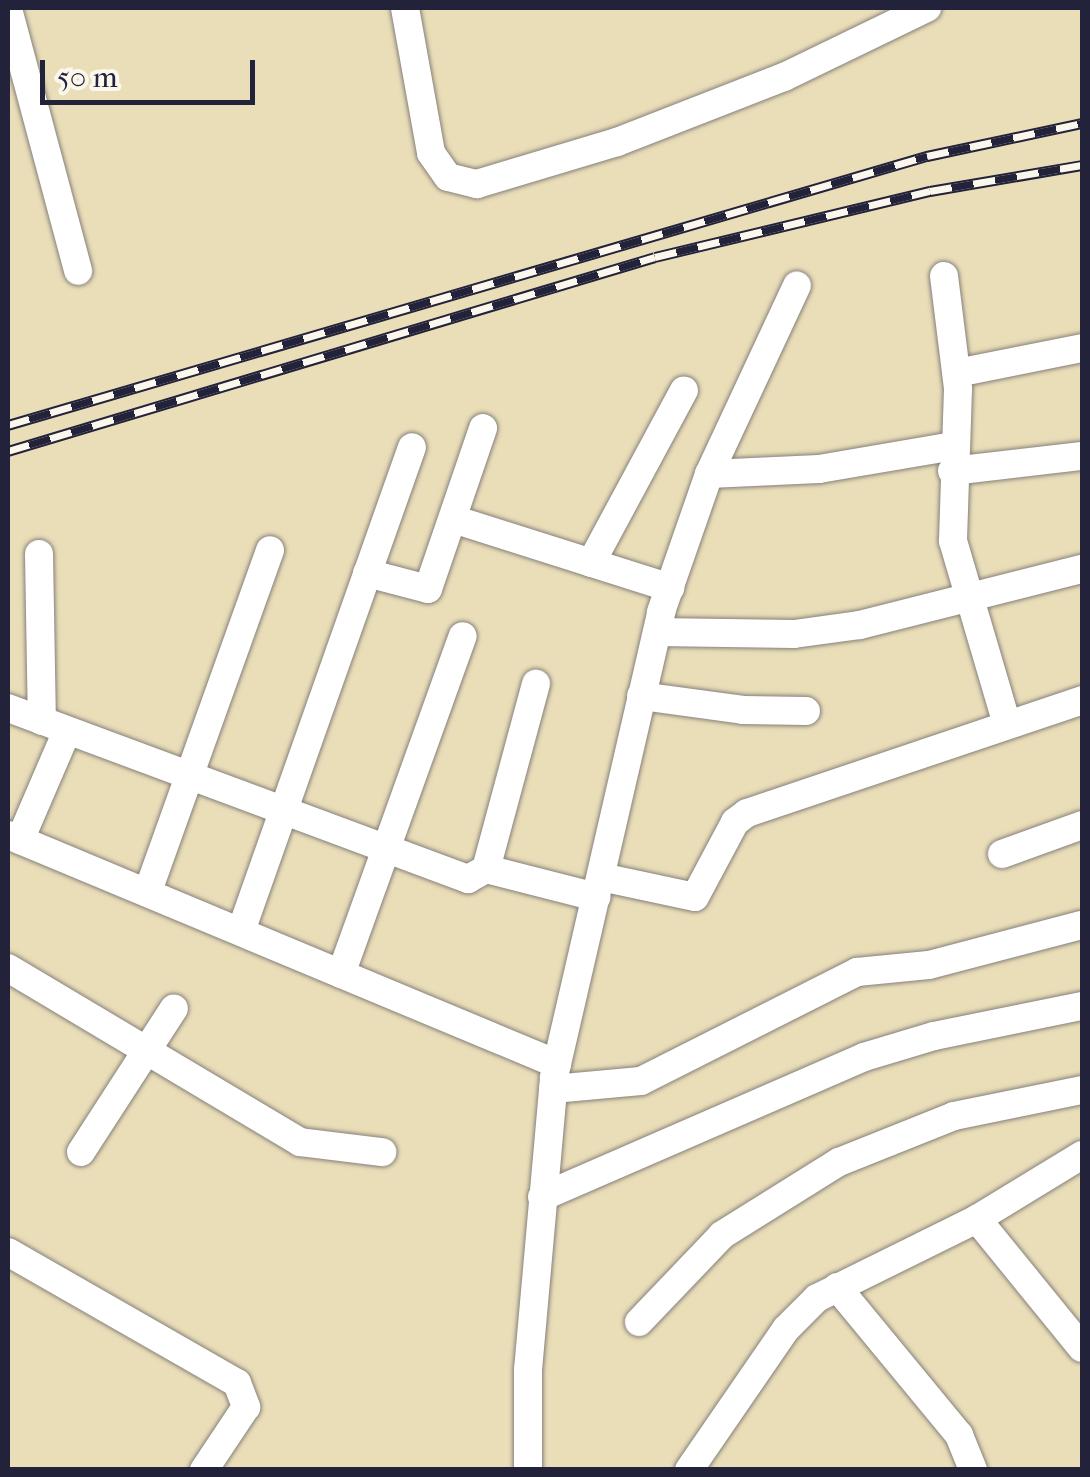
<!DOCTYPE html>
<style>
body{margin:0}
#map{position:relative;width:1090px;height:1477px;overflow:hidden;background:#eadeb9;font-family:"IM FELL French Canon",serif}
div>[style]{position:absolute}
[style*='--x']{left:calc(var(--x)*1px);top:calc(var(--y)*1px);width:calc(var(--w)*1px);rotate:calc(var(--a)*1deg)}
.roads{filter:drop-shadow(0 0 2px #86807a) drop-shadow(0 0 2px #86807a)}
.minor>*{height:28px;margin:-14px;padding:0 14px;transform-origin:14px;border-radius:14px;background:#fff}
.rail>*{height:11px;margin-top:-5.5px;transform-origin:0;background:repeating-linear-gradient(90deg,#fbf7ec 0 22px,#22223b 0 44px);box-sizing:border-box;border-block:2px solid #22223b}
span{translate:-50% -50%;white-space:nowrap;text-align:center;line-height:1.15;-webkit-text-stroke:8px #fbf7ec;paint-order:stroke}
.frame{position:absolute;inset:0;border:10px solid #22223b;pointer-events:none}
.scale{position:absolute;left:40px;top:60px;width:215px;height:45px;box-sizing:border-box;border:5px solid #22223b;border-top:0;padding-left:12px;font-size:30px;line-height:35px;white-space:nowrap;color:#22223b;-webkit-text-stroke:8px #fbf7ec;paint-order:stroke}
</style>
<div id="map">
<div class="roads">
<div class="minor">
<i style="--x:405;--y:8;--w:147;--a:79.8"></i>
<i style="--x:431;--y:153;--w:29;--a:55"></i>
<i style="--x:448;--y:177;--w:30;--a:14"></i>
<i style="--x:477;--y:184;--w:146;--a:-16.7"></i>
<i style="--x:617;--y:142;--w:179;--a:-21.3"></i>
<i style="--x:784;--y:77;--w:159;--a:-25.8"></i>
<i style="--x:8;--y:9;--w:271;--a:75"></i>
<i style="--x:944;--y:276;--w:114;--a:82.9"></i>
<i style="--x:958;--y:389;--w:152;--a:91.9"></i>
<i style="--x:953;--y:541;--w:191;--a:73.6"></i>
<i style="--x:957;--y:373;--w:127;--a:-11.3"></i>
<i style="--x:952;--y:471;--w:131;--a:-6.6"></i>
<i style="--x:709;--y:474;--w:110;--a:-2.6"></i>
<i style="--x:819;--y:469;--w:136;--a:-9.7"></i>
<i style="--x:453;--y:519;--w:228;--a:17.6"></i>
<i style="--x:39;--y:554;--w:167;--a:89"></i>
<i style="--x:591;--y:563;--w:196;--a:-61.7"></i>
<i style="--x:367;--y:573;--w:63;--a:14.7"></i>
<i style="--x:428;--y:589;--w:170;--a:-71.1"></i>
<i style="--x:657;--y:632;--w:137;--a:0.8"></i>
<i style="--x:794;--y:634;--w:67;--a:-7.8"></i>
<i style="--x:860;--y:625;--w:229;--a:-14.2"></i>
<i style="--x:641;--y:696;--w:103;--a:7.8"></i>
<i style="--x:743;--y:710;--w:63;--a:0.9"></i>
<i style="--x:8;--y:708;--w:491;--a:20.4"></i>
<i style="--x:468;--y:879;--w:21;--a:-29"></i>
<i style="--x:486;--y:869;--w:114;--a:14.3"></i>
<i style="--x:8;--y:835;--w:595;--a:22.64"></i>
<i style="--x:20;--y:840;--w:119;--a:-66.7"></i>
<i style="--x:1002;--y:854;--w:85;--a:-19.9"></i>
<i style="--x:486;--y:869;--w:192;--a:-74.9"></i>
<i style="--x:601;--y:877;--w:96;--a:12"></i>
<i style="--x:695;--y:897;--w:85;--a:-61.9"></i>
<i style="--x:735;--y:822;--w:15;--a:-37"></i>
<i style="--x:747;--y:813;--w:354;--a:-18.6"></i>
<i style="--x:148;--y:891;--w:362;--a:-70.3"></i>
<i style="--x:241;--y:931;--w:513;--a:-70.54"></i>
<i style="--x:8;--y:968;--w:340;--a:30.8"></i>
<i style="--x:300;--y:1142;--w:83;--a:7"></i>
<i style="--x:341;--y:974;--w:359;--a:-70.2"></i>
<i style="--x:553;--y:1089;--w:88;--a:-5.2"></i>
<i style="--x:641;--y:1081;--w:242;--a:-26.8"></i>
<i style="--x:857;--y:972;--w:72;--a:-5.6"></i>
<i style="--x:929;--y:965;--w:158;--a:-14.7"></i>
<i style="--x:81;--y:1152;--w:171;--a:-57.1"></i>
<i style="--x:542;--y:1197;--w:351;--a:-23.5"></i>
<i style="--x:864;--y:1057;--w:73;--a:-16.7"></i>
<i style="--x:934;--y:1036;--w:151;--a:-11.5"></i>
<i style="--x:977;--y:1219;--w:166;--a:50.9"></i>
<i style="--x:8;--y:1252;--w:264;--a:29.8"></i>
<i style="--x:237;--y:1383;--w:26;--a:69"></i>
<i style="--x:246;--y:1407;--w:76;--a:123.7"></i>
<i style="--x:837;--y:1287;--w:192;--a:50.5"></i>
<i style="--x:959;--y:1435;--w:38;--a:68"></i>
<i style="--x:639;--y:1322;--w:120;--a:-46.3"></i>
<i style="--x:722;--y:1235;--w:138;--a:-32"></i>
<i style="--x:839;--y:1162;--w:124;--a:-21.8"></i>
<i style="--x:954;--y:1116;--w:131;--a:-11.5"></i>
<i style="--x:528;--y:1470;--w:100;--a:-90"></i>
<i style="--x:528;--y:1370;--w:294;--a:-84.9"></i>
<i style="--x:554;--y:1077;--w:477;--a:-77"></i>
<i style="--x:661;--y:612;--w:146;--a:-70.8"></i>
<i style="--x:709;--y:474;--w:208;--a:-65"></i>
<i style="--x:689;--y:1470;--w:171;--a:-55.5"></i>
<i style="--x:786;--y:1329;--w:44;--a:-45"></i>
<i style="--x:817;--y:1298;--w:178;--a:-26.3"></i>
<i style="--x:977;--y:1219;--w:123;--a:-31.4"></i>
</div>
</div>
<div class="rail">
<i style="--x:8;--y:425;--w:958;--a:-16.32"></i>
<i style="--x:927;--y:156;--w:158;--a:-12"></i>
<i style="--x:8;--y:451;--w:675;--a:-16.69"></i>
<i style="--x:655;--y:257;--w:283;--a:-13.5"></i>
<i style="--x:930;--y:191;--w:154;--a:-9.7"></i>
</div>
<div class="frame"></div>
<div class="scale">50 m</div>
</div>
